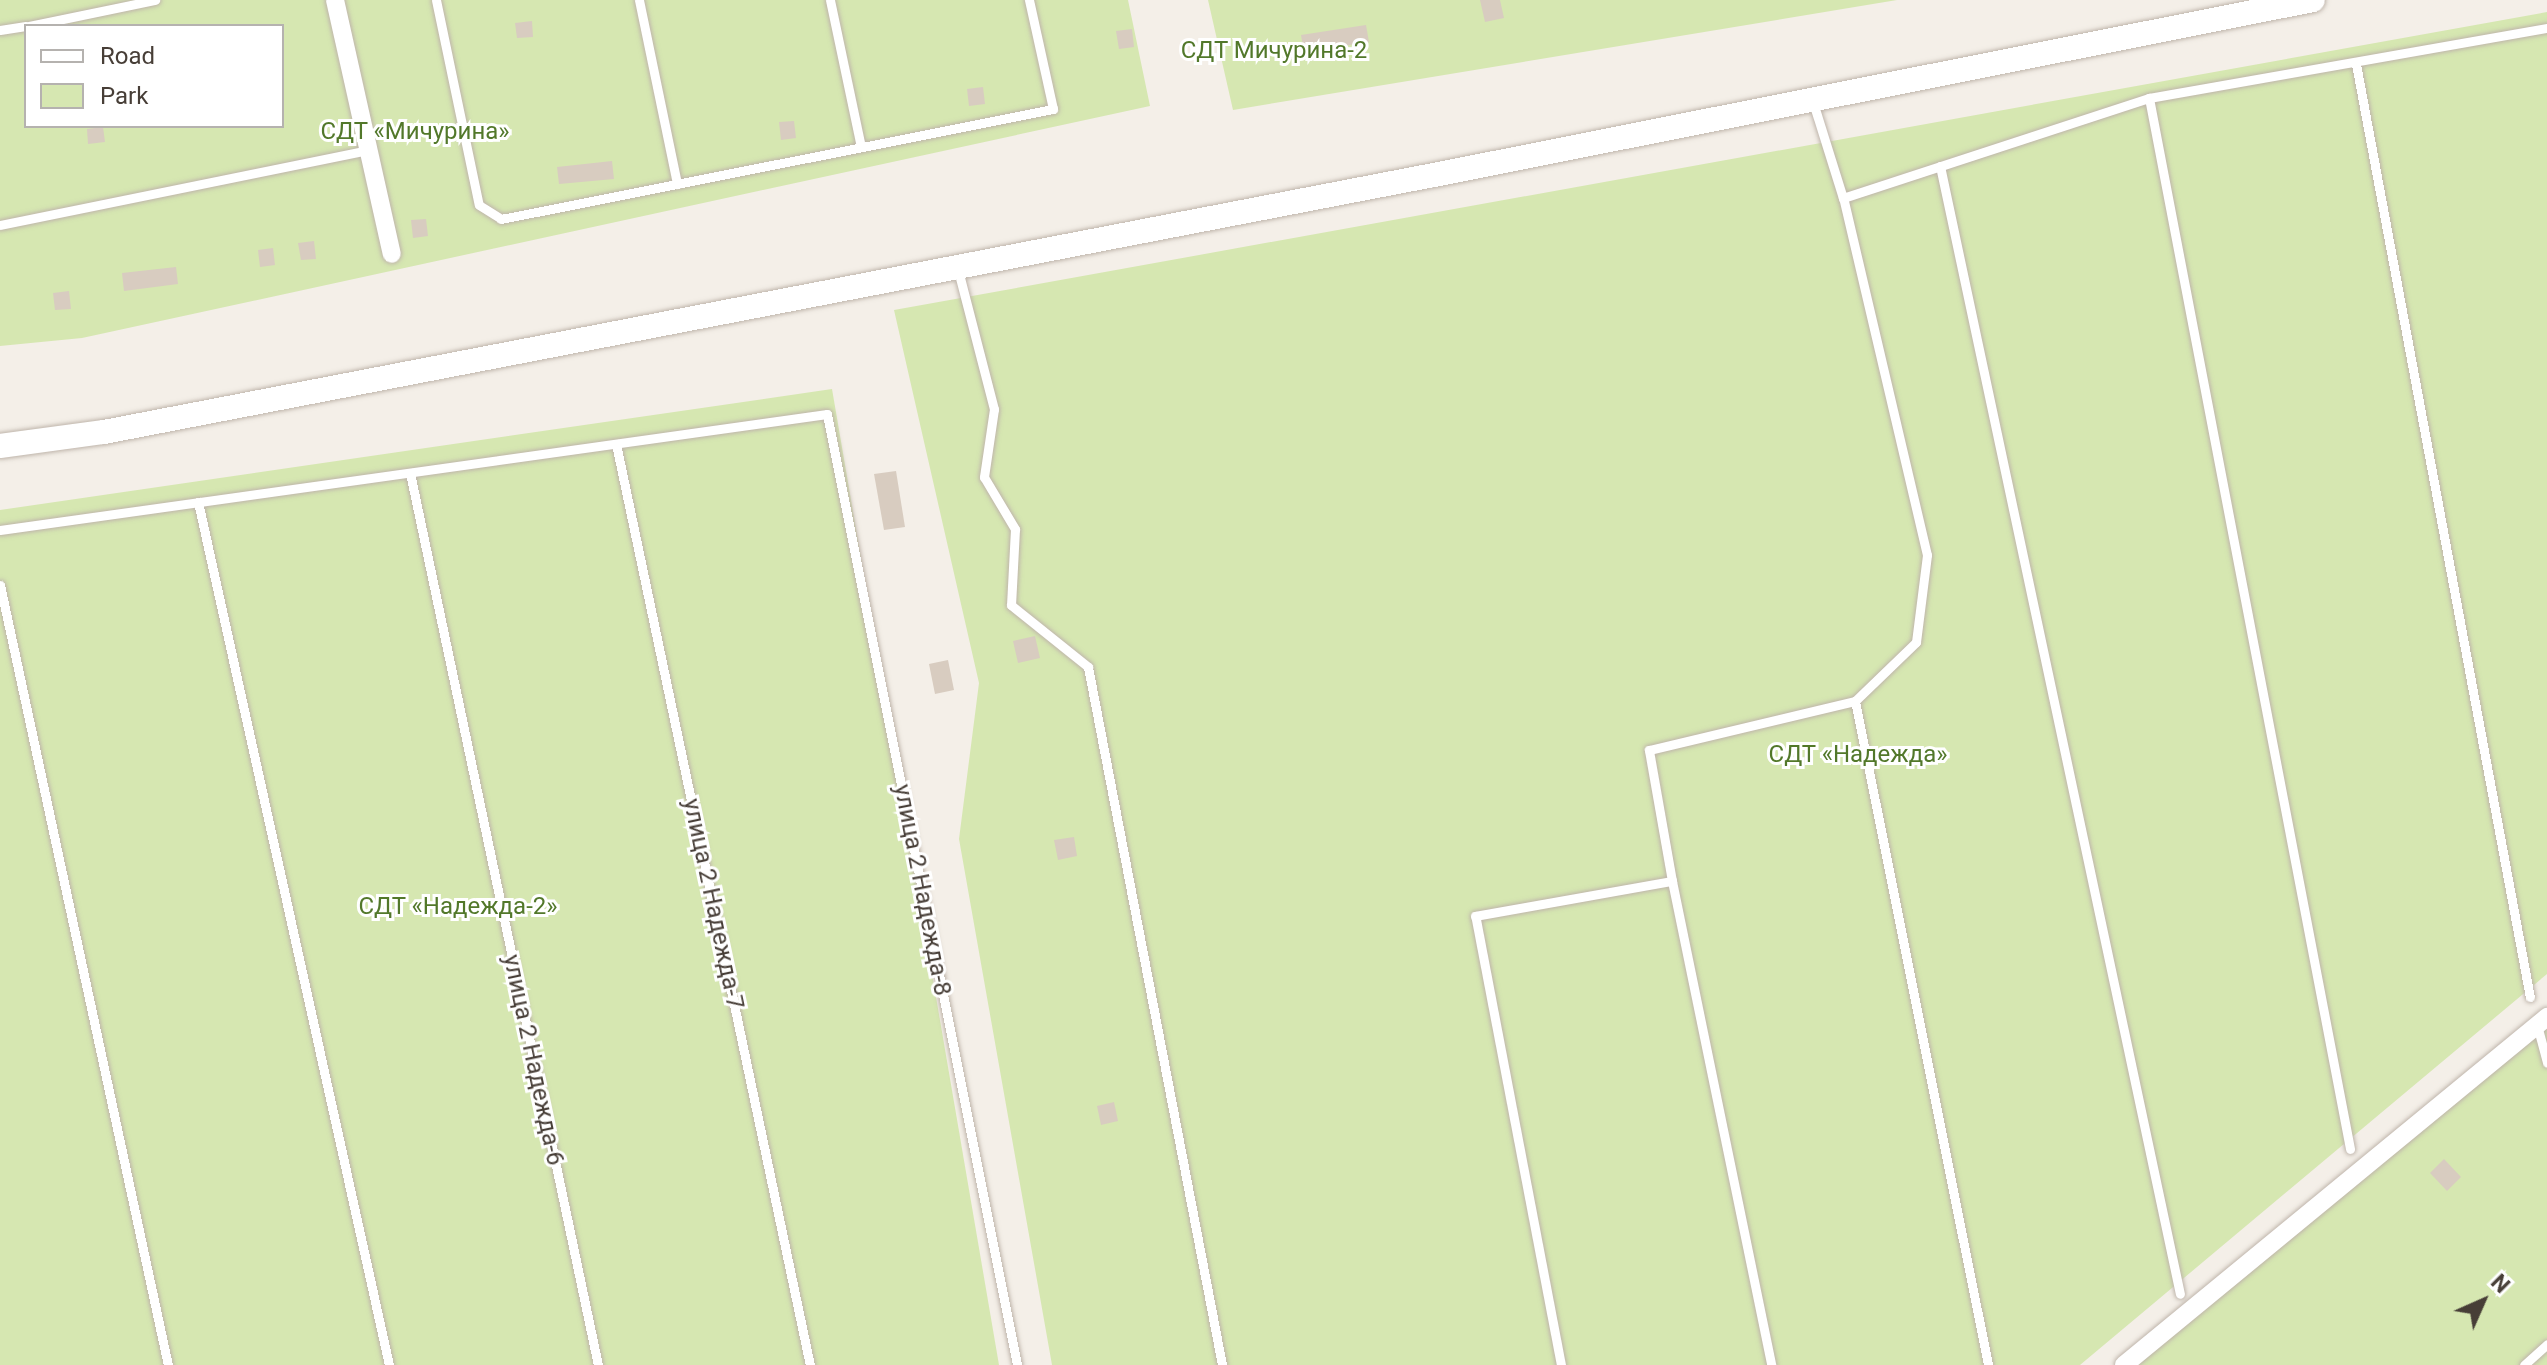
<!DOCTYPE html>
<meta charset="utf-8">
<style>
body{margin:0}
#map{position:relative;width:2547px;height:1365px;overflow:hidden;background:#f4efe8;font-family:Roboto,sans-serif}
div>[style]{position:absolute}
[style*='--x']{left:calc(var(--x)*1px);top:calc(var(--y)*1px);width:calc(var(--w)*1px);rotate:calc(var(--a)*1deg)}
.green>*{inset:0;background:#d6e7b1}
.building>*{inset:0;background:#d8ccc0}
.roads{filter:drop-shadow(0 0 2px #bfb5ab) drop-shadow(0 0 2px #bfb5ab)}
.service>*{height:9px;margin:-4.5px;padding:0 4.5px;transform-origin:4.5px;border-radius:4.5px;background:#fff}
.minor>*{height:18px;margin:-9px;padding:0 9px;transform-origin:9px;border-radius:9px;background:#fff}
.tertiary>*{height:24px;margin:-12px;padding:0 12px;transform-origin:12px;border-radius:12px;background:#fff}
span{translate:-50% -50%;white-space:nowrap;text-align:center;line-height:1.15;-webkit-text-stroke:6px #fff;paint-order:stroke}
.park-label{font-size:24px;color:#52782a}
.street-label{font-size:24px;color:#473e37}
.legend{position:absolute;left:24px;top:24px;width:260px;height:104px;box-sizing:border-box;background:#fff;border:2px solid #b5b2af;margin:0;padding:10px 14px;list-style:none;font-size:24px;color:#473e37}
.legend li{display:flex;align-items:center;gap:16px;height:40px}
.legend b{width:40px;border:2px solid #b5b2af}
.north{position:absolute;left:2443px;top:1261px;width:80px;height:80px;-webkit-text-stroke:6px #fff;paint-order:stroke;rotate:45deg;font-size:22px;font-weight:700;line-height:32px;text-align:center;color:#473e37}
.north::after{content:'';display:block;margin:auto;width:28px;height:36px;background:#473e37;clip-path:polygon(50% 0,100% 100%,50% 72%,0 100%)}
</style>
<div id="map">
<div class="green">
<i style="clip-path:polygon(evenodd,0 0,1128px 0,1150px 106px,82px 338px,0 346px,0 0,26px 26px,282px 26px,282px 126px,26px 126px,26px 26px)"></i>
<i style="clip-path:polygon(1208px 0,1897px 0,1233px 110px)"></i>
<i style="clip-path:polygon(2547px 12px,2547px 974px,2080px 1365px,1052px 1365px,959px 839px,979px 683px,894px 310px)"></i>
<i style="clip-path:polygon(832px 389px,999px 1365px,0 1365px,0 510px)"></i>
<i style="clip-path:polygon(2547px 1028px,2547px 1365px,2128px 1365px)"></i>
</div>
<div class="building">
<i style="clip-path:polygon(1480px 0,1500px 0,1504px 18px,1485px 22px)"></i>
<i style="clip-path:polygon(532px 21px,533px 37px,517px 38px,515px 23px)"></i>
<i style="clip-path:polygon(1366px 25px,1369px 42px,1304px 52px,1301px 35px)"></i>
<i style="clip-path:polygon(1132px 29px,1134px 47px,1119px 49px,1116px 31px)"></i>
<i style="clip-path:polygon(983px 87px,985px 104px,969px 106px,967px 89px)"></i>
<i style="clip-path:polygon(794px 121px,796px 138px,781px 140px,779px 122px)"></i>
<i style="clip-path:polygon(103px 127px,105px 142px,88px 144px,87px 129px)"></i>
<i style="clip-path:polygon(612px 161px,614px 179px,559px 184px,557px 167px)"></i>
<i style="clip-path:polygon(426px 219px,428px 236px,413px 238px,411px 220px)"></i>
<i style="clip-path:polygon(314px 241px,316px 259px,301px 260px,298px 243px)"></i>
<i style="clip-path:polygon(273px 248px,275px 265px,260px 267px,258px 250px)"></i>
<i style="clip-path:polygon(176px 267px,178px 284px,124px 291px,122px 273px)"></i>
<i style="clip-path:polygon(69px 291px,71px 309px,55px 310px,53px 293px)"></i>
<i style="clip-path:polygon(896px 471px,905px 527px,884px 530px,874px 474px)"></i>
<i style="clip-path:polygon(1035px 636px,1040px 658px,1018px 663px,1013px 641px)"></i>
<i style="clip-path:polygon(948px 660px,954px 690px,935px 694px,929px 664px)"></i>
<i style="clip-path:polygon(1074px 837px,1077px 856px,1058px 860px,1054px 840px)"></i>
<i style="clip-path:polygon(1114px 1102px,1118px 1121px,1101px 1125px,1097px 1106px)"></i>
<i style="clip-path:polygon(2444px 1159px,2461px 1177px,2447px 1191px,2430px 1173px)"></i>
</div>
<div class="roads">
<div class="service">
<i style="--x:436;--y:0;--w:209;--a:78.2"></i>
<i style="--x:479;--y:205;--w:26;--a:32"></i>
<i style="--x:501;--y:219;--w:563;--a:-11.27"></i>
<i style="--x:1053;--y:109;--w:112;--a:-102.4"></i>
<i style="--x:639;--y:0;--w:188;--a:78.3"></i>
<i style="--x:830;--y:0;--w:150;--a:78.1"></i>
<i style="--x:29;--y:26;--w:129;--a:-11.7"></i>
<i style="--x:0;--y:30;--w:26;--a:-9"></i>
<i style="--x:2356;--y:64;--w:949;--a:79.44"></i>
<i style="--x:2149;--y:98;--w:1070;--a:79.17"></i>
<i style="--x:1940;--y:166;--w:1153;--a:77.99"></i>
<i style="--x:1843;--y:198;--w:322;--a:-18.1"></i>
<i style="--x:2149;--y:98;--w:404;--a:-10"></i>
<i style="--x:0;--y:225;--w:377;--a:-11.5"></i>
<i style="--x:958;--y:270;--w:144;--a:75.5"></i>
<i style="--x:994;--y:409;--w:69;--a:98.4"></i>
<i style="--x:984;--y:477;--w:61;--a:59.2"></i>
<i style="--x:1015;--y:529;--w:76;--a:93"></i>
<i style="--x:1011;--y:605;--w:99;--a:38.8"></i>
<i style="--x:1088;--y:667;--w:711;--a:79.13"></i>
<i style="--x:616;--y:444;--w:941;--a:78.11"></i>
<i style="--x:410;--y:473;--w:912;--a:78.1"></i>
<i style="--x:198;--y:502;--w:884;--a:77.52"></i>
<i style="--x:0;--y:530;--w:835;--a:-7.98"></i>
<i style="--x:827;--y:414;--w:970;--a:78.7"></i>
<i style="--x:0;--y:585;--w:798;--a:77.85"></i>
<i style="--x:1855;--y:701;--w:677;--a:78.67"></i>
<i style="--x:1672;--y:881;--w:494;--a:78.4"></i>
<i style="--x:2537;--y:1025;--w:39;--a:75"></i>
<i style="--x:1561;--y:1365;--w:457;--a:-100.8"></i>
<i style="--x:1475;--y:916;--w:200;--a:-10.1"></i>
<i style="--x:1672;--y:881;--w:133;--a:-100"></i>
<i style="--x:1649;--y:750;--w:212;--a:-13.4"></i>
<i style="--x:1855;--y:701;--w:85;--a:-44"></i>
<i style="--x:1916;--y:642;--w:88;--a:-82.8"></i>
<i style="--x:1927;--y:555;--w:367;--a:-103.2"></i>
<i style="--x:1843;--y:198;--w:101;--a:-107.4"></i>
<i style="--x:2524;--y:1365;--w:31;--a:-42"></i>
</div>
<div class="minor">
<i style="--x:335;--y:0;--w:260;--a:77.4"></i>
<i style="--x:2124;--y:1365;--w:548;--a:-39.44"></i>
</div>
<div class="tertiary">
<i style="--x:0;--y:446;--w:105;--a:-7.7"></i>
<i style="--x:104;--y:432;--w:1355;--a:-10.94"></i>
<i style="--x:1434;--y:175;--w:896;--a:-11.26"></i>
</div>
</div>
<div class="park-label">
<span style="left:1274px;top:51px">СДТ Мичурина-2</span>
<span style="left:415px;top:132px">СДТ «Мичурина»</span>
<span style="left:1858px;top:755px">СДТ «Надежда»</span>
<span style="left:458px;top:907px">СДТ «Надежда-2»</span>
</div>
<div class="street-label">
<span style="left:922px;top:890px;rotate:79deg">улица 2 Надежда-8</span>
<span style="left:713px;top:904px;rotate:78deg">улица 2 Надежда-7</span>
<span style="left:533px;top:1060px;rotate:78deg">улица 2 Надежда-6</span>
</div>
<ul class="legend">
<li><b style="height:10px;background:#fff"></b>Road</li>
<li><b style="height:22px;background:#d6e7b1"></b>Park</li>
</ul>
<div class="north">N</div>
</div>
